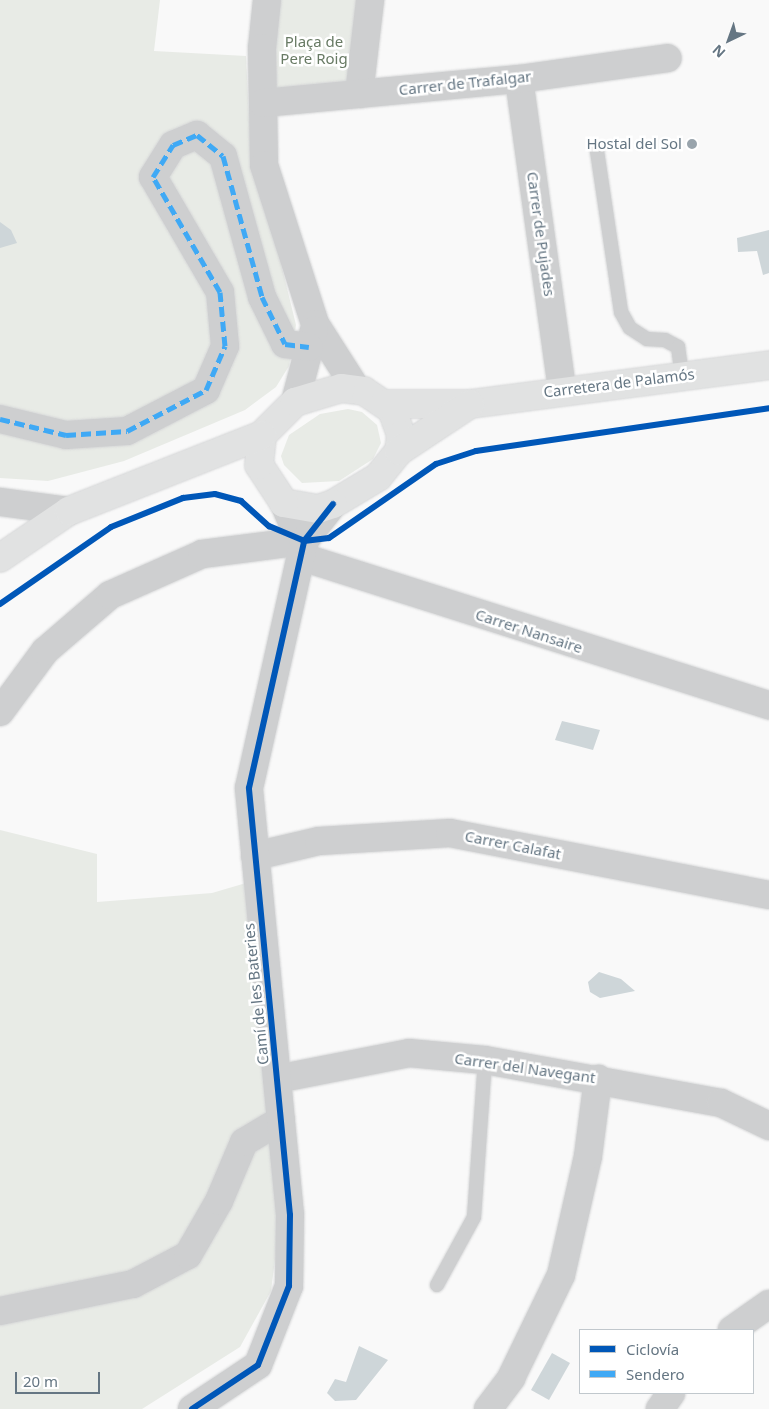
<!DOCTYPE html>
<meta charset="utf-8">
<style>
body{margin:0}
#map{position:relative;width:769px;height:1409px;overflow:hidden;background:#f9f9f9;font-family:"Noto Sans",sans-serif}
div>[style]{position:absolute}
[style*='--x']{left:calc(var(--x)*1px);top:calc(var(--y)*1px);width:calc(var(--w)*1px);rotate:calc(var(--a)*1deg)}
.green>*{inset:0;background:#e8ebe6}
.water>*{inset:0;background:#ced6d9}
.roads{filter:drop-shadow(0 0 1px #d5d6d7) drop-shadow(0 0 1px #d5d6d7)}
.lane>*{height:14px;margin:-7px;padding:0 7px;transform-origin:7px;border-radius:7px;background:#cecfd0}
.street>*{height:28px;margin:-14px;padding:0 14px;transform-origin:14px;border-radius:14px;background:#cecfd0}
.secondary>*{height:28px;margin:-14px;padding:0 14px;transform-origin:14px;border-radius:14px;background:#e1e2e2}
.quiet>*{height:5px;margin-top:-2.5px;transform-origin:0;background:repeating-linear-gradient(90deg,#3fa9f5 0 10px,transparent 0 15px)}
.cycleway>*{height:6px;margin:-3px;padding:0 3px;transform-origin:3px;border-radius:3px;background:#0057b8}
.dots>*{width:14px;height:14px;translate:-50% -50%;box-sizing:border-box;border:2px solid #fff;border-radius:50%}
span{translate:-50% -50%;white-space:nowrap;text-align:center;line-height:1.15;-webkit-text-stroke:5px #fff;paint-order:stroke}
.park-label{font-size:15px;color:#687a64}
.street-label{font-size:15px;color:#657683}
.poi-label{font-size:15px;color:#657683}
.right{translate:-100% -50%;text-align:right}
.legend{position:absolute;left:579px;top:1329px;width:175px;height:65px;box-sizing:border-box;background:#fff;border:1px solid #c1c8cd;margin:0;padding:6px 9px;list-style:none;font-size:15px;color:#657683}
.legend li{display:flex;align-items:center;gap:10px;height:25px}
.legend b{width:25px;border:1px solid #c1c8cd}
.north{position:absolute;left:704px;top:15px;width:50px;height:50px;-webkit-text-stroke:4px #fff;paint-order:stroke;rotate:222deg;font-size:14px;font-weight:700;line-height:20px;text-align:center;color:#657683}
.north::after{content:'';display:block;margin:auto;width:18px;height:22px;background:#657683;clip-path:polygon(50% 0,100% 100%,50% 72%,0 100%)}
.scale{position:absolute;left:15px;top:1372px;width:85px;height:22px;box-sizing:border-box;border:2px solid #657683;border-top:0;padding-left:6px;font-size:15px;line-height:18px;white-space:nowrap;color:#657683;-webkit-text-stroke:4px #fff;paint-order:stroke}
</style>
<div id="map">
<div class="green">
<i style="clip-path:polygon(0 0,160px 0,154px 51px,246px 56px,250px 136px,296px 325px,289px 366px,276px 387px,245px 410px,124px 461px,48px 481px,0 478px)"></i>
<i style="clip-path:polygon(266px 0,370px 0,359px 94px,263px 103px)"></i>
<i style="clip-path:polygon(348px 409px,362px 412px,377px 425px,381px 443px,373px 459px,339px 481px,302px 483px,284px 465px,281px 456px,289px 435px,320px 414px)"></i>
<i style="clip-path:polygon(0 830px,97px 854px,97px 902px,212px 893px,246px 883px,274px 1162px,278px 1235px,271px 1291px,240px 1347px,142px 1409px,0 1409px)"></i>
</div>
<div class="water">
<i style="clip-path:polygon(0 222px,11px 230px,17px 243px,0 248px)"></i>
<i style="clip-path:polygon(769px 230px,769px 273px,763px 275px,757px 251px,738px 252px,737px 238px)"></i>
<i style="clip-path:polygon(562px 721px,600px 730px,593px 750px,555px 740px)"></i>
<i style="clip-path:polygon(599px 972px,621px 979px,635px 991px,600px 998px,590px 992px,588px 982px)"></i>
<i style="clip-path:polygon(359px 1346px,388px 1360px,356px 1400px,335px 1401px,327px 1393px,335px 1379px,346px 1382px)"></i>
<i style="clip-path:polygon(552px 1353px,570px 1363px,549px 1400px,531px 1390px)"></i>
</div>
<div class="roads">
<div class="lane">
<i style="--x:597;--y:151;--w:163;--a:81.5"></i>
<i style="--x:621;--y:312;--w:18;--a:61"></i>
<i style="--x:630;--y:328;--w:20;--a:33"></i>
<i style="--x:647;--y:339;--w:18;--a:3"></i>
<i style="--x:665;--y:340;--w:15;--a:28"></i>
<i style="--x:678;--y:347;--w:28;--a:82"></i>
<i style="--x:437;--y:1285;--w:77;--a:-61.4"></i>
<i style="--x:474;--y:1217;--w:157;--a:-86"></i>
</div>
<div class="street">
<i style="--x:267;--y:0;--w:48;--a:95.9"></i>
<i style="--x:262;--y:48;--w:117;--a:89"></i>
<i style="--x:264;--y:165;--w:167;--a:72.2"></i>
<i style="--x:315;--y:324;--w:78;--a:57.5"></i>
<i style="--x:519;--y:79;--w:314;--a:82.1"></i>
<i style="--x:359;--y:94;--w:95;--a:-83.3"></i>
<i style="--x:263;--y:103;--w:257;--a:-5.4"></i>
<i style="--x:519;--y:79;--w:150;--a:-8"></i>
<i style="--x:295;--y:402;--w:74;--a:-75.2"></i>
<i style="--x:0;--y:419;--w:68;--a:13.6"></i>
<i style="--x:66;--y:435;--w:61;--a:-3.8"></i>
<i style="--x:127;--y:431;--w:89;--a:-27.4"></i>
<i style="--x:206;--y:390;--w:48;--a:-66.6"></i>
<i style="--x:225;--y:346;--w:54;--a:-95.3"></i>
<i style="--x:220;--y:292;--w:133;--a:-120.2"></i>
<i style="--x:153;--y:177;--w:38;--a:-58"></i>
<i style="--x:173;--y:145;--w:26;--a:-23"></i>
<i style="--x:197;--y:135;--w:33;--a:39"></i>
<i style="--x:223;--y:156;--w:146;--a:74.5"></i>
<i style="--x:262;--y:297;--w:52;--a:63.9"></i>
<i style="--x:285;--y:344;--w:24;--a:7"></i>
<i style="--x:0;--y:502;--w:70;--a:7.4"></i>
<i style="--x:284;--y:503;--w:61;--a:66.8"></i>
<i style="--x:308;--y:559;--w:484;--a:17.6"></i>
<i style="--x:0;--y:712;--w:76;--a:-53.6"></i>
<i style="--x:45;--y:651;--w:86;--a:-40.7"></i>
<i style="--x:110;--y:595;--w:101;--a:-24"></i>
<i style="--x:202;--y:554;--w:103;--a:-7.3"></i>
<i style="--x:255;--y:856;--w:66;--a:-13.2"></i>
<i style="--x:319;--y:841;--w:131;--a:-3.5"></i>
<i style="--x:450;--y:833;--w:325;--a:11"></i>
<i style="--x:277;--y:1079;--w:135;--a:-11.1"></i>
<i style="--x:409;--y:1053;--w:76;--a:5.3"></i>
<i style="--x:485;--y:1060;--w:240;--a:10.3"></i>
<i style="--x:721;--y:1103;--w:53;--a:25.6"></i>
<i style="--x:0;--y:1311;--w:136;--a:-11.5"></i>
<i style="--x:133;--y:1284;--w:62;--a:-27.8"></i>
<i style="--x:188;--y:1255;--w:62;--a:-60.1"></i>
<i style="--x:219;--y:1201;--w:64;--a:-67"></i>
<i style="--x:244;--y:1142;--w:43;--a:-30.7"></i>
<i style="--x:732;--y:1330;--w:45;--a:-35.1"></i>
<i style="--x:192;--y:1409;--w:79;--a:-33.7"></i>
<i style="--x:258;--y:1365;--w:85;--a:-68.6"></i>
<i style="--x:289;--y:1286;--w:71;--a:-89.2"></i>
<i style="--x:290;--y:1215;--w:429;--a:-95.5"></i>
<i style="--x:249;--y:788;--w:253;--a:-77.4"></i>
<i style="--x:304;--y:541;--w:47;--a:-51.9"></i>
<i style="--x:488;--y:1409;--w:39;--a:-53"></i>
<i style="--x:511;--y:1378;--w:114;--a:-64.1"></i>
<i style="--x:561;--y:1275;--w:122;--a:-77.2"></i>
<i style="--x:588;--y:1156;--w:78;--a:-82.6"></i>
<i style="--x:660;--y:1409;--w:19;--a:-55"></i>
</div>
<div class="secondary">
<i style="--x:341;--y:388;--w:23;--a:7"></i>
<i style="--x:364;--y:391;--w:34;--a:34"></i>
<i style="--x:392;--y:410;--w:27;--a:70"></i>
<i style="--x:401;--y:435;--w:16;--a:97"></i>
<i style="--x:399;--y:451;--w:33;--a:129"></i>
<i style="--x:378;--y:477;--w:52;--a:149"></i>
<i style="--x:333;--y:504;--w:16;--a:162"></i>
<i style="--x:318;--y:509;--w:35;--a:-170"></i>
<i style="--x:284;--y:503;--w:45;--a:-123.3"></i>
<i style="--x:259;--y:465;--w:30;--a:-84"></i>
<i style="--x:262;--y:435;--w:47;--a:-45"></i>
<i style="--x:295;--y:402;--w:48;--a:-16.9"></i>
<i style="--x:384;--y:404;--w:86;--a:0"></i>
<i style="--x:470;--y:404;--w:302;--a:-7.4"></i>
<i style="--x:399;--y:451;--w:85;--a:-33.5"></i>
<i style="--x:0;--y:558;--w:83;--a:-34.3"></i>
<i style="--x:69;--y:511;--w:207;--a:-21.5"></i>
</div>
</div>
<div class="quiet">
<i style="--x:0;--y:419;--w:68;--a:13.6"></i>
<i style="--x:66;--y:435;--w:61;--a:-3.8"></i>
<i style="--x:127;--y:431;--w:89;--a:-27.4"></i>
<i style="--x:206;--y:390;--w:48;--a:-66.6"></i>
<i style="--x:225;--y:346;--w:54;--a:-95.3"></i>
<i style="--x:220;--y:292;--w:133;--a:-120.2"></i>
<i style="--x:153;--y:177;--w:38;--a:-58"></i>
<i style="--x:173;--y:145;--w:26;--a:-23"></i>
<i style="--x:197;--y:135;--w:33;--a:39"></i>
<i style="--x:223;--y:156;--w:146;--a:74.5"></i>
<i style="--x:262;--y:297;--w:52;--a:63.9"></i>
<i style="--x:285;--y:344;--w:24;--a:7"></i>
</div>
<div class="cycleway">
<i style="--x:0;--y:604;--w:135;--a:-34.7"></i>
<i style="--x:111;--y:527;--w:78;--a:-21.9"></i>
<i style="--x:183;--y:498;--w:32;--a:-7"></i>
<i style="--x:215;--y:494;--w:27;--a:15"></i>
<i style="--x:241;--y:501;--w:38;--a:42"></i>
<i style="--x:269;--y:526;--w:38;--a:23"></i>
<i style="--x:304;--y:541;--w:25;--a:-7"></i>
<i style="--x:329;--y:538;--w:130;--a:-34.7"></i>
<i style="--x:436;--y:464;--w:42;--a:-18"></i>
<i style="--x:476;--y:451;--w:296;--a:-8.3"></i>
<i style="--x:192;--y:1409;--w:79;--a:-33.7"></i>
<i style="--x:258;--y:1365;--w:85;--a:-68.6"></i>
<i style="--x:289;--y:1286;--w:71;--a:-89.2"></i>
<i style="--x:290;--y:1215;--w:429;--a:-95.5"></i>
<i style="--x:249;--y:788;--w:253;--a:-77.4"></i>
<i style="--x:304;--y:541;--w:47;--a:-51.9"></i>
</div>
<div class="dots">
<i style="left:692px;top:144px;background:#99a4ac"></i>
</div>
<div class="park-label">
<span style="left:314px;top:50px">Plaça de<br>Pere Roig</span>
</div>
<div class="street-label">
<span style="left:465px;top:83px;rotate:-6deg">Carrer de Trafalgar</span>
<span style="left:541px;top:234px;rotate:82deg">Carrer de Pujades</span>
<span style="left:619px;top:383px;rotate:-7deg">Carretera de Palamós</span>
<span style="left:529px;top:631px;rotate:18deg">Carrer Nansaire</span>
<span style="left:513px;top:845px;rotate:11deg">Carrer Calafat</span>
<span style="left:256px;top:994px;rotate:-96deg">Camí de les Bateries</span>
<span style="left:525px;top:1068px;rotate:8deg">Carrer del Navegant</span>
</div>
<div class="poi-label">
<span class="right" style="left:682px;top:144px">Hostal del Sol</span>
</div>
<ul class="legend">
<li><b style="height:6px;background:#0057b8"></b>Ciclovía</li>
<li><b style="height:6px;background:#3fa9f5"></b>Sendero</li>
</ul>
<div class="north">N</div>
<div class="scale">20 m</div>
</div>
